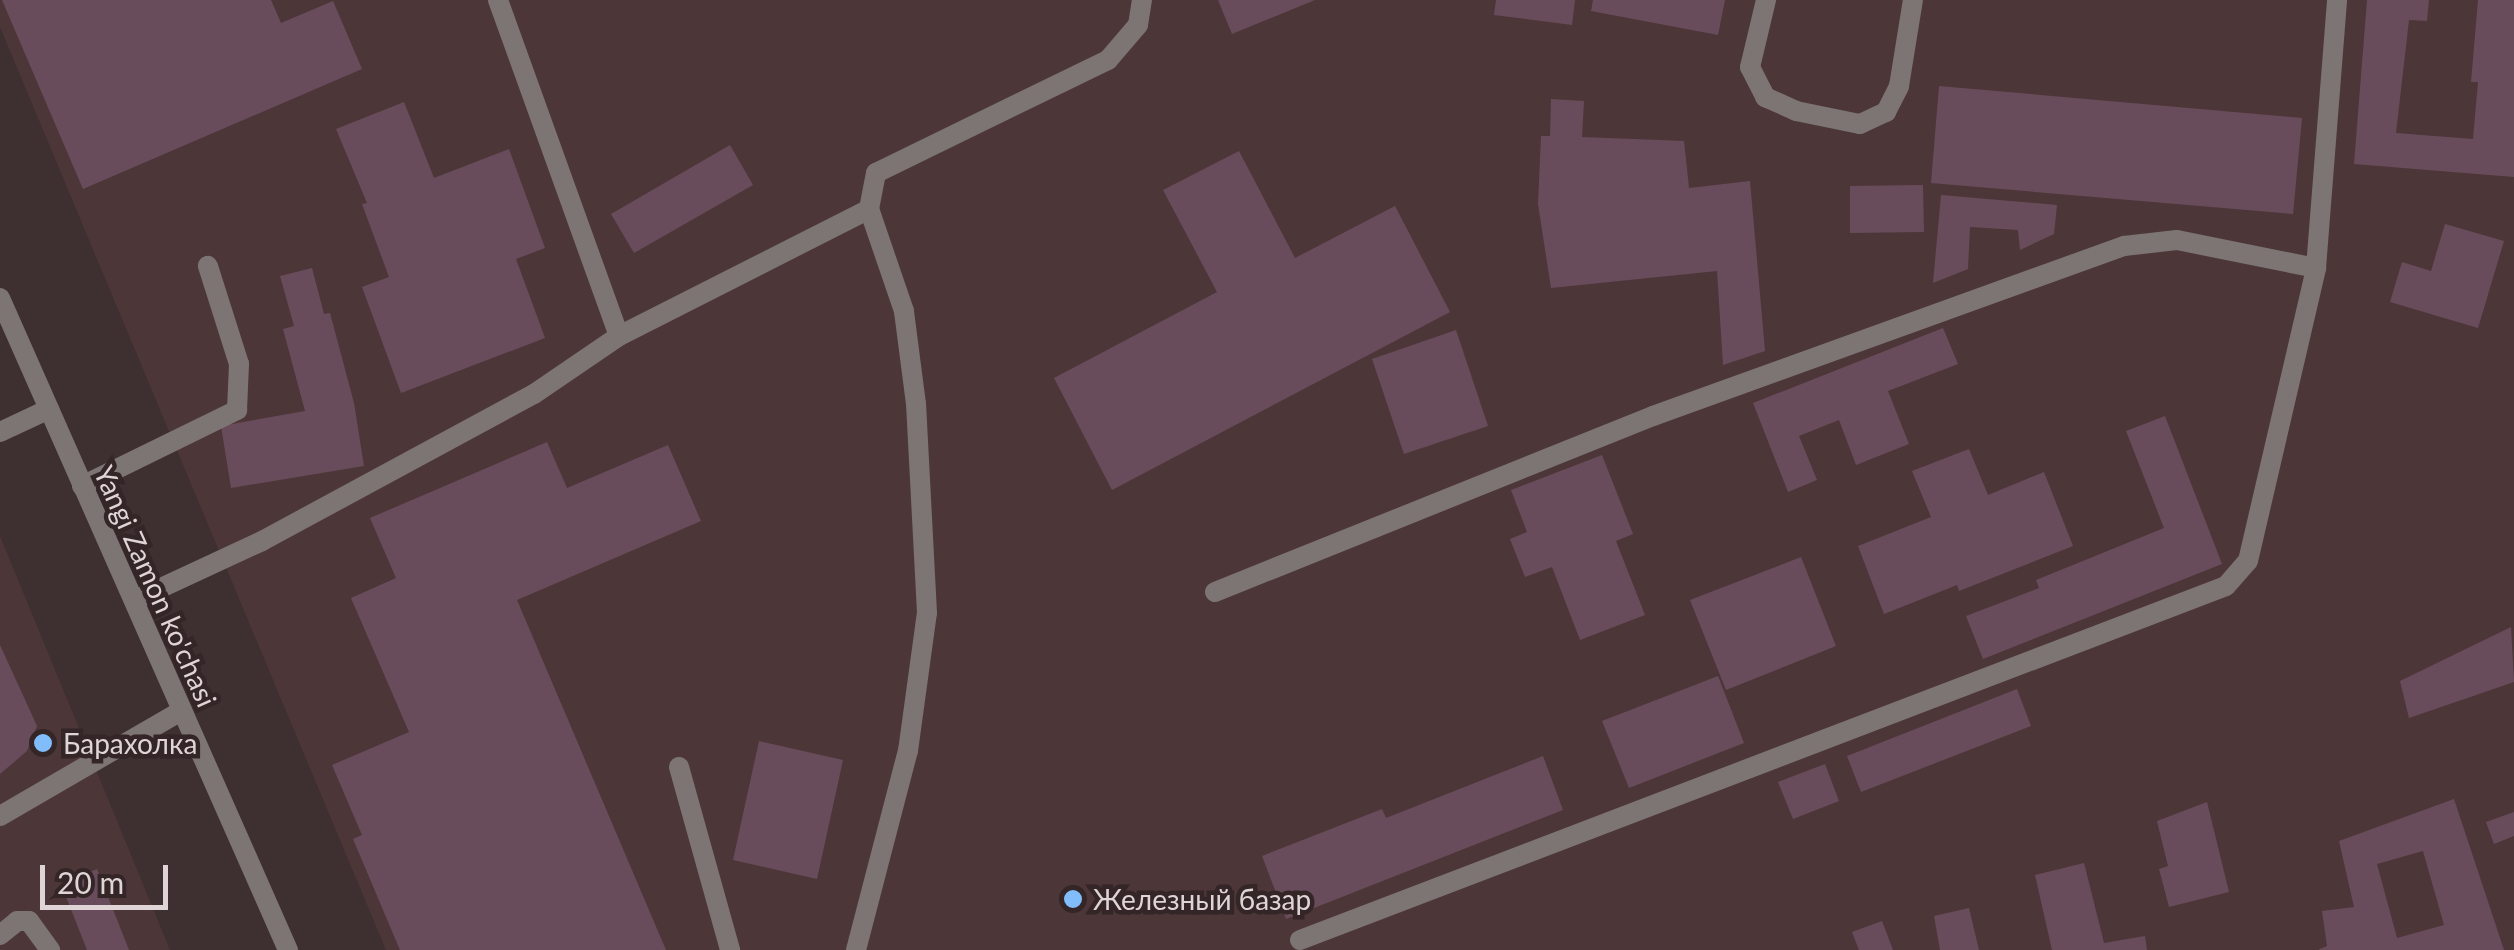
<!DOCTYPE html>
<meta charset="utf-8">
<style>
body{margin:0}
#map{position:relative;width:2514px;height:950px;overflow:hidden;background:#3e2f31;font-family:Lato,sans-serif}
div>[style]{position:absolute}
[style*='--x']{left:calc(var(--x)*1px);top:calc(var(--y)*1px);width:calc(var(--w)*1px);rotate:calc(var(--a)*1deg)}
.built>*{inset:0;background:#4d3638}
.building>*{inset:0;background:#694c5b}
.service>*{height:20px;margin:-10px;padding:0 10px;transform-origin:10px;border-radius:10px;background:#7d7573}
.tertiary>*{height:20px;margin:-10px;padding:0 10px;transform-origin:10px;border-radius:10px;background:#7d7573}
.dots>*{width:28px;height:28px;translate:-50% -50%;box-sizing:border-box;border:5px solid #342527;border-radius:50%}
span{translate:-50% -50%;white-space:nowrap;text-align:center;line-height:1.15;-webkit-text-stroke:9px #342527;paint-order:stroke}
.street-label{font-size:28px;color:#dfd5d6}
.poi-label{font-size:28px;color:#dfd5d6}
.left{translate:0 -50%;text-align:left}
.scale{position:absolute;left:40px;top:865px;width:128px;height:45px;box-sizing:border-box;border:5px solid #dfd5d6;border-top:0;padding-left:12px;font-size:30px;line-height:35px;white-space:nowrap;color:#dfd5d6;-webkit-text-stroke:8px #342527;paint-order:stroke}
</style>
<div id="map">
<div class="built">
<i style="clip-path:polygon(0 0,2514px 0,2514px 950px,386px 950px,0 27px)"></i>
<i style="clip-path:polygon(0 536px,170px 950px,0 950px)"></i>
</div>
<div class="building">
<i style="clip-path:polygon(2px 0,271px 0,281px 23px,333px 1px,362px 69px,83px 189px)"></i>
<i style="clip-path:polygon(1218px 0,1315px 0,1232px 34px)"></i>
<i style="clip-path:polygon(1496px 0,1575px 0,1572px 25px,1494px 15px)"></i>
<i style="clip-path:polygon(1593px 0,1725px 0,1718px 35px,1591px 11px)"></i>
<i style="clip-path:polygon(2367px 0,2429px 0,2427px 21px,2409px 20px,2396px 133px,2473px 139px,2478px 82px,2471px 82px,2478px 0,2514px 0,2514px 177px,2354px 164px)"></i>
<i style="clip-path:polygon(1939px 86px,2302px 118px,2293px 214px,1931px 183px)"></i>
<i style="clip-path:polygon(1551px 99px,1584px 101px,1582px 137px,1684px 141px,1689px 188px,1750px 181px,1765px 351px,1723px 365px,1717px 271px,1551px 288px,1538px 204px,1541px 136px,1550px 136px)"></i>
<i style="clip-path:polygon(404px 102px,434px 178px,509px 149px,545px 248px,516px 259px,545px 338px,401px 393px,362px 287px,389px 277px,362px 204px,367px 203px,336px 129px)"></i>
<i style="clip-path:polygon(730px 145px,753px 185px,634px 253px,611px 214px)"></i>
<i style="clip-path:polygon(1239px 151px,1295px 258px,1395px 206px,1450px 312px,1112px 490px,1054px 378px,1217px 292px,1163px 190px)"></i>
<i style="clip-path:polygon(1923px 185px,1924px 232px,1850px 233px,1850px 186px)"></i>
<i style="clip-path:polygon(1941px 195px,2057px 205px,2054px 234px,2020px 250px,2018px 230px,1970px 227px,1968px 269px,1933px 283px)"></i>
<i style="clip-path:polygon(2445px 224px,2504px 241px,2478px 328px,2390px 302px,2402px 262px,2431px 271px)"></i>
<i style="clip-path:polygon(312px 268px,324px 314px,330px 313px,354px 403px,364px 466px,231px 488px,221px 426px,305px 411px,283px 329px,294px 326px,280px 276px)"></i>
<i style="clip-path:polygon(1943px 328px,1958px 364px,1888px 391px,1909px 444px,1856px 465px,1839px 420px,1799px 436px,1817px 480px,1788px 492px,1753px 403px)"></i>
<i style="clip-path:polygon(1456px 330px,1488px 426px,1404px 454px,1372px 359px)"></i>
<i style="clip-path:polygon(2165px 416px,2222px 564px,1983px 659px,1966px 616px,2039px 588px,2036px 580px,2164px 528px,2126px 431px)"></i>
<i style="clip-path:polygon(547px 442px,567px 488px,668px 445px,701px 521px,517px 600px,666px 950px,400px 950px,353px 839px,362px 835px,332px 765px,409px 732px,351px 598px,396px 578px,370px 518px)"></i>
<i style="clip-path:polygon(1969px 449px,1988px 495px,2044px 472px,2073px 546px,1959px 591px,1957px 585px,1884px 614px,1858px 546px,1931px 517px,1912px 471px)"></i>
<i style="clip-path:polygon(1602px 455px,1633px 534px,1616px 541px,1645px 615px,1580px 640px,1552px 567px,1525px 577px,1510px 539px,1527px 532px,1511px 490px)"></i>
<i style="clip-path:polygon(1801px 557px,1836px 646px,1726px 690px,1690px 600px)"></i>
<i style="clip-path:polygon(2511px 627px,2514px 682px,2409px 718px,2400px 681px)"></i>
<i style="clip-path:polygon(0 645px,37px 726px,27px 751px,0 774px)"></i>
<i style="clip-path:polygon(1718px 676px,1744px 743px,1629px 788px,1602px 721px)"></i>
<i style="clip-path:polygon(2017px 689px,2031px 726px,1861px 792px,1847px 756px)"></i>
<i style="clip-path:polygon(759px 741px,843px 760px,817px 879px,733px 860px)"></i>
<i style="clip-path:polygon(1543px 756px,1563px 810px,1286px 919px,1262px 856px,1382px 809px,1386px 818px)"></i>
<i style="clip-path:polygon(1825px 764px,1839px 801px,1793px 819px,1778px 782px)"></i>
<i style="clip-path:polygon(evenodd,2454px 799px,2504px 950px,2318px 950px,2327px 946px,2322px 911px,2354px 907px,2339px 841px,2454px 799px,2423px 851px,2444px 925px,2397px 938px,2377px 864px,2423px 851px)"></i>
<i style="clip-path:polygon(2207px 802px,2229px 892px,2169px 907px,2159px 869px,2168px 866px,2157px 821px)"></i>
<i style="clip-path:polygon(2514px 812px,2514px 836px,2494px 844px,2486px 822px)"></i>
<i style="clip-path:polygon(2084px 863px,2104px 943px,2145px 936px,2147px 950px,2052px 950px,2035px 875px)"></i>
<i style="clip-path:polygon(97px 869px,129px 950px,87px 950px,61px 884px)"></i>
<i style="clip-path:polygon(1969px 908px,1979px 950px,1940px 950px,1934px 916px)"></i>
<i style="clip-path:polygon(1882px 921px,1893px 950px,1859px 950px,1852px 932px)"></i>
</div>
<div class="service">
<i style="--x:498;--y:0;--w:357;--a:70.2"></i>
<i style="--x:1766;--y:0;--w:69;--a:103.4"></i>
<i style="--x:1750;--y:67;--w:34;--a:63"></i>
<i style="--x:1765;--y:97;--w:34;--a:24"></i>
<i style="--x:1796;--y:111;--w:65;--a:11.5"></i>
<i style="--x:1860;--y:124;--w:29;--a:-25"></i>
<i style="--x:1886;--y:112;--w:29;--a:-63"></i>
<i style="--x:1899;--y:86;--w:87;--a:-80.8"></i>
<i style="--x:0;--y:432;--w:54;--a:-25.1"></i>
<i style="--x:82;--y:486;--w:173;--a:-26.1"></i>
<i style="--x:237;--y:410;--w:46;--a:-87.5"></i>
<i style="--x:239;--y:364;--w:103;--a:-107.6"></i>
<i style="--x:1215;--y:592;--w:472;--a:-21.9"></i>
<i style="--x:1653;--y:416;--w:501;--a:-19.85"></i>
<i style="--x:2124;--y:246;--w:53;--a:-6.5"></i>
<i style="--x:2177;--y:240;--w:142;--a:11.4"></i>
<i style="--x:2316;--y:268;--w:269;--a:-85.5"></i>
<i style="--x:135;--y:600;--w:140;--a:-24.9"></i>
<i style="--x:262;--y:541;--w:309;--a:-28.4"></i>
<i style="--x:534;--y:394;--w:103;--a:-34.3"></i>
<i style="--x:619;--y:336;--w:280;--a:-26.9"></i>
<i style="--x:869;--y:209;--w:37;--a:-79"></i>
<i style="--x:876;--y:173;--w:258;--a:-26"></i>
<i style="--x:1108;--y:60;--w:46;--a:-49.4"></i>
<i style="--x:1138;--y:25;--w:25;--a:-81"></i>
<i style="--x:679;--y:767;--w:190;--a:74.4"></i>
<i style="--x:0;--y:816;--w:209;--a:-30.1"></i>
<i style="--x:0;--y:935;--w:22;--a:-39"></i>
<i style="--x:17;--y:921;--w:12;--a:0"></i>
<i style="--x:29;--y:921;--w:36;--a:54"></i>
<i style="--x:1300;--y:940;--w:991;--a:-20.92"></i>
<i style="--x:2226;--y:586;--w:33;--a:-49"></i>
<i style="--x:2248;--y:561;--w:301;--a:-76.9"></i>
<i style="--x:856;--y:950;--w:206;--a:-75.4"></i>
<i style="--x:908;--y:751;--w:139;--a:-82.2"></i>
<i style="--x:927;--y:613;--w:209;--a:-93"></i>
<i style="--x:916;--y:404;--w:94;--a:-97.4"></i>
<i style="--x:904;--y:311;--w:108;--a:-108.9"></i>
</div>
<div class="tertiary">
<i style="--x:0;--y:298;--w:713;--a:66.17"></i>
</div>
<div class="dots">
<i style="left:43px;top:743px;background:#81bdfa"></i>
<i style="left:1073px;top:899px;background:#81bdfa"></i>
</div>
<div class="street-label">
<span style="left:156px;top:586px;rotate:66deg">Yangi Zamon ko'chasi</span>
</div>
<div class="poi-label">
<span class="left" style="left:63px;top:743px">Барахолка</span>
<span class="left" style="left:1093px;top:899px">Железный базар</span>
</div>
<div class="scale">20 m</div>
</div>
